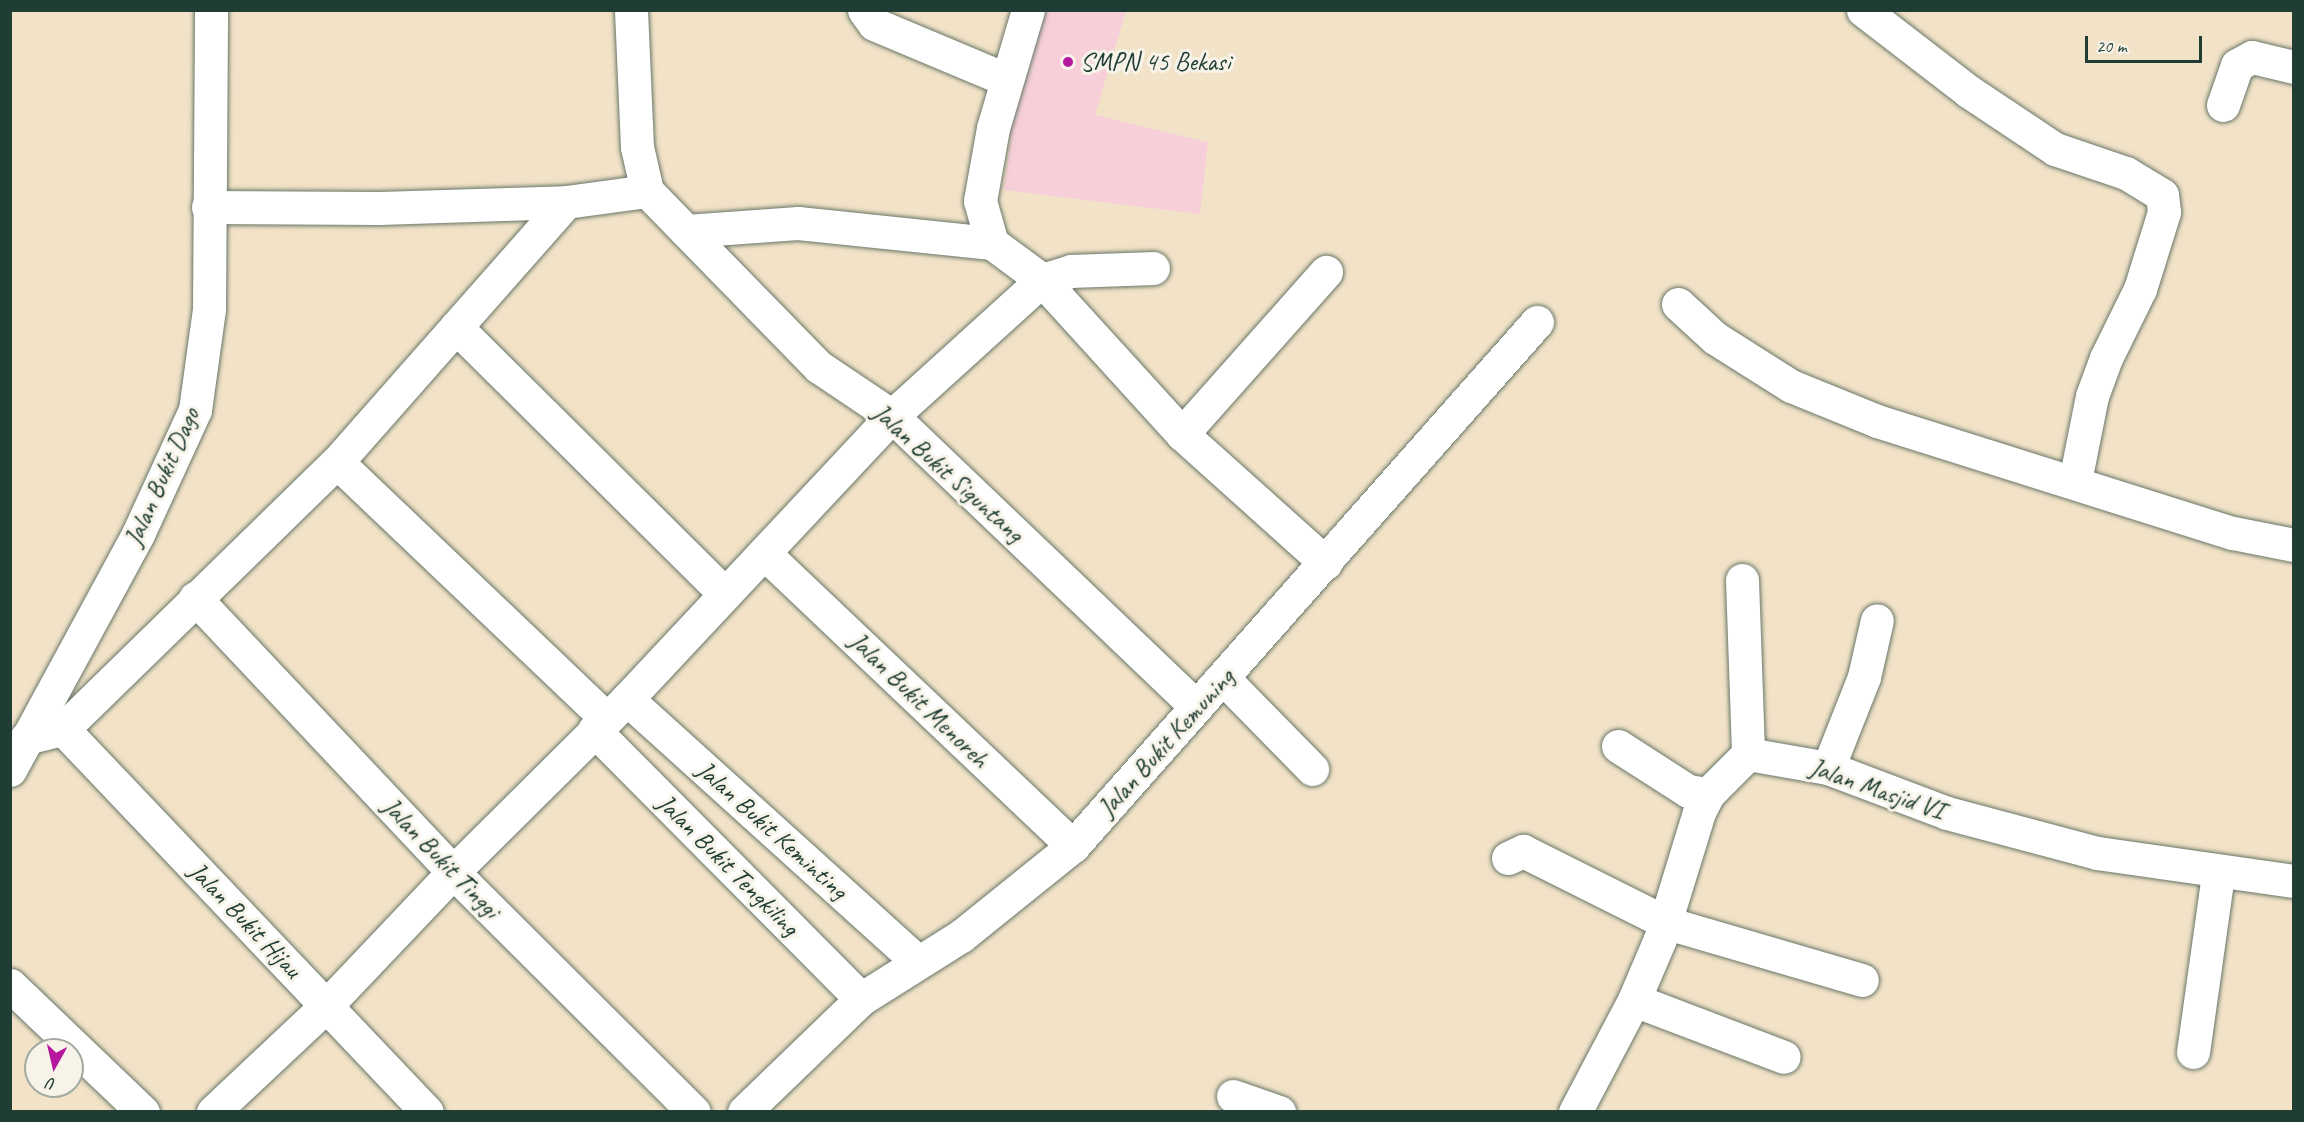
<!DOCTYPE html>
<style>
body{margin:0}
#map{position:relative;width:2304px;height:1122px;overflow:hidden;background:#f2e3c8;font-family:Caveat,sans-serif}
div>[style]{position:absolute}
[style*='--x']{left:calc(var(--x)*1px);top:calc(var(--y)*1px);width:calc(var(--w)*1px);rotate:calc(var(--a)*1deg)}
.built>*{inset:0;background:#f6cfd9}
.roads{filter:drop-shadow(0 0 2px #697768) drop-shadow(0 0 2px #697768)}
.minor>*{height:33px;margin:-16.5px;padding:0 16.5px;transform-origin:16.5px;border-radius:16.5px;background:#fff}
.dots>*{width:16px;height:16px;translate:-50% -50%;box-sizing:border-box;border:3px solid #f7f3e8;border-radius:50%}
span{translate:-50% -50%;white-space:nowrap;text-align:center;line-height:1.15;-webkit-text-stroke:6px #f7f3e8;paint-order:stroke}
.poi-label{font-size:26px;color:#1f3d34}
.left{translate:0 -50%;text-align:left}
.street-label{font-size:26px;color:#1f3d34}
.frame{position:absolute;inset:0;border:12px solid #1f3d34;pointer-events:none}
.north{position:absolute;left:24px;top:1038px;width:60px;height:60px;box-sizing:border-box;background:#f7f3e8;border:2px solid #a1aaa0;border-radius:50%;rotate:188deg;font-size:16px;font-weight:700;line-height:24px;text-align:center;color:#1f3d34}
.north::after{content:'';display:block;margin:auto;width:21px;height:27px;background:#b5179e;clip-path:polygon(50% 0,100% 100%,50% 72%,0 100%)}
.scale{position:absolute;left:2085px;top:36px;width:117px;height:27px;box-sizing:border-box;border:3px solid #1f3d34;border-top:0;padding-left:8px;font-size:18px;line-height:21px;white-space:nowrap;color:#1f3d34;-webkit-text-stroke:4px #f7f3e8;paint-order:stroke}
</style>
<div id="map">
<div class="built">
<i style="clip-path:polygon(1040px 11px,1126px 11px,1095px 115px,1208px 142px,1200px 214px,1004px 190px,1013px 114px)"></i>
</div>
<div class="roads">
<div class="minor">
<i style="--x:631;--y:10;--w:137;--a:87.5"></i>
<i style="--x:637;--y:147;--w:45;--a:77.2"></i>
<i style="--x:864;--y:10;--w:17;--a:54"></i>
<i style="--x:874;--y:24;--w:144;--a:22.8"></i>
<i style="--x:1863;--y:10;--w:133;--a:37.6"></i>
<i style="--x:1968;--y:91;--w:105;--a:33.7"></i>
<i style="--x:2055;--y:149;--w:75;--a:18.7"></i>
<i style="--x:2126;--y:173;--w:42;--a:31.4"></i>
<i style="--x:2162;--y:195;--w:17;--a:83"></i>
<i style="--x:2164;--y:212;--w:81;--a:107.3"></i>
<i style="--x:2140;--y:289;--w:77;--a:116.2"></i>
<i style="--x:2106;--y:358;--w:40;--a:110.2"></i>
<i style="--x:2092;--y:396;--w:87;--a:101.3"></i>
<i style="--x:2223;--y:105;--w:42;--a:-70.7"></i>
<i style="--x:2237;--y:65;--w:17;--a:-28"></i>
<i style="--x:2252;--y:57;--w:43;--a:13.4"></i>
<i style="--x:647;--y:191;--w:246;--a:45.7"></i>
<i style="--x:819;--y:367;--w:88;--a:33.9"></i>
<i style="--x:892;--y:416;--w:421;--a:43.7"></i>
<i style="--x:208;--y:207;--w:171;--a:0.3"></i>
<i style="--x:379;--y:208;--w:187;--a:-1.8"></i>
<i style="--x:566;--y:202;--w:82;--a:-7.7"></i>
<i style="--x:686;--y:231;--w:112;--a:-4.1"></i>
<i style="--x:798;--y:223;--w:195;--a:5.9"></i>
<i style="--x:992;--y:243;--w:62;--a:36.5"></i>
<i style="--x:1042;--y:280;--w:208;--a:47.7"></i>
<i style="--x:1182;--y:434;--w:193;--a:41.9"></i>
<i style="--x:992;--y:243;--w:44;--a:-105.9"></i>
<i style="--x:980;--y:201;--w:74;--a:-79.9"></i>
<i style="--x:993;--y:128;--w:123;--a:-73.5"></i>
<i style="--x:1678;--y:304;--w:50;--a:42.6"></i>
<i style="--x:1715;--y:338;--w:90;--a:32.3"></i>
<i style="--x:1791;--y:386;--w:93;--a:22.1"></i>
<i style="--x:1877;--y:421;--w:373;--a:17.5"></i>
<i style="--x:2233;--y:533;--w:62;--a:11.1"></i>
<i style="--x:456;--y:327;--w:379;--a:44.8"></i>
<i style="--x:1182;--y:434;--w:217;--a:-48.4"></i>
<i style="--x:337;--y:462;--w:371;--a:43.6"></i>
<i style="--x:764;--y:553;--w:426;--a:43.5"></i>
<i style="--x:1742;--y:580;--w:174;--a:88"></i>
<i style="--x:195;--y:598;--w:376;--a:46.7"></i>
<i style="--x:453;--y:872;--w:340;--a:44.9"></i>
<i style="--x:1224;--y:679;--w:126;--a:45.6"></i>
<i style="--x:627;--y:699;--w:391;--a:42.1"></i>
<i style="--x:63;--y:729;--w:528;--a:46.46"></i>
<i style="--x:594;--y:730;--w:379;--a:45.2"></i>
<i style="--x:26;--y:738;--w:38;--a:-14"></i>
<i style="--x:63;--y:729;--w:383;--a:-44.3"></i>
<i style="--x:337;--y:462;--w:346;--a:-48.6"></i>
<i style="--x:1618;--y:746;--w:83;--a:32.7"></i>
<i style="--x:1688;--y:791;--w:20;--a:9"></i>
<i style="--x:1828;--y:768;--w:98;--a:-68.4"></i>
<i style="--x:1864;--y:677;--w:58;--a:-77.2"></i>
<i style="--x:10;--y:770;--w:268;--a:-61.5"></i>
<i style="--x:138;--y:534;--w:136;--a:-65.3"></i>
<i style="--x:195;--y:410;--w:102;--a:-82.1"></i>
<i style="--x:209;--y:309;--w:299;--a:-89.6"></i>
<i style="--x:1508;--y:858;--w:17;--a:-25"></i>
<i style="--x:1523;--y:851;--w:161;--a:26.6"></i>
<i style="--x:1667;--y:923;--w:203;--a:16.3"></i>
<i style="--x:10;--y:985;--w:184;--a:43.7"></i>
<i style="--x:1634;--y:1000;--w:160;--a:20.8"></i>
<i style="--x:2193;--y:1052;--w:181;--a:-82"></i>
<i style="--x:1233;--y:1096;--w:49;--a:19.2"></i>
<i style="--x:213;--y:1112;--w:155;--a:-43.2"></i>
<i style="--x:326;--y:1006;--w:185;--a:-46.5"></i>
<i style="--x:453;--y:872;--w:245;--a:-44.8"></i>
<i style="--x:627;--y:699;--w:388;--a:-46.9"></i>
<i style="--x:892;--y:416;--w:202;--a:-42.2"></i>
<i style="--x:1042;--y:280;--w:30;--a:-17"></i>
<i style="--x:1071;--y:271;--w:82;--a:-2.1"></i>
<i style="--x:744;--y:1112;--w:163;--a:-44"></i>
<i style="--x:861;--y:999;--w:118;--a:-32.2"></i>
<i style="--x:961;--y:936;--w:144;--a:-38.8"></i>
<i style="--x:1073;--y:846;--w:700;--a:-48.48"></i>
<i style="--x:1575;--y:1112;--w:127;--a:-62.2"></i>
<i style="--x:1634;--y:1000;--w:66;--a:-66.9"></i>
<i style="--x:1660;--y:939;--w:133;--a:-72.9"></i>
<i style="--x:1699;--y:812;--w:20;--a:-63"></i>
<i style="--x:1708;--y:794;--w:57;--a:-45"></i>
<i style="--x:1748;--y:754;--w:81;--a:9.9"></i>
<i style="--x:1828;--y:768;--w:127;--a:20.7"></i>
<i style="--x:1947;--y:813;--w:155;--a:14.9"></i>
<i style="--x:2097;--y:853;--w:199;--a:8.1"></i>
</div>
</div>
<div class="dots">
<i style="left:1068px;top:62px;background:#b5179e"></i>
</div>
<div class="poi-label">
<span class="left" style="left:1080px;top:62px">SMPN 45 Bekasi</span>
</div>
<div class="street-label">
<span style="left:948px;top:473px;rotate:42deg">Jalan Bukit Siguntang</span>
<span style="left:162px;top:477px;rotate:-66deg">Jalan Bukit Dago</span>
<span style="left:919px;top:700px;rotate:44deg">Jalan Bukit Menoreh</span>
<span style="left:1166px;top:743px;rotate:-48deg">Jalan Bukit Kemuning</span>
<span style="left:1877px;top:789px;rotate:19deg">Jalan Masjid VI</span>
<span style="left:772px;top:830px;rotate:42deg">Jalan Bukit Keminting</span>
<span style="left:441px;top:858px;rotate:46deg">Jalan Bukit Tinggi</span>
<span style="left:728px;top:865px;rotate:45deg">Jalan Bukit Tengkiling</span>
<span style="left:245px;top:920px;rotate:46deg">Jalan Bukit Hijau</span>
</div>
<div class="frame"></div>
<div class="north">U</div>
<div class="scale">20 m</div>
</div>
